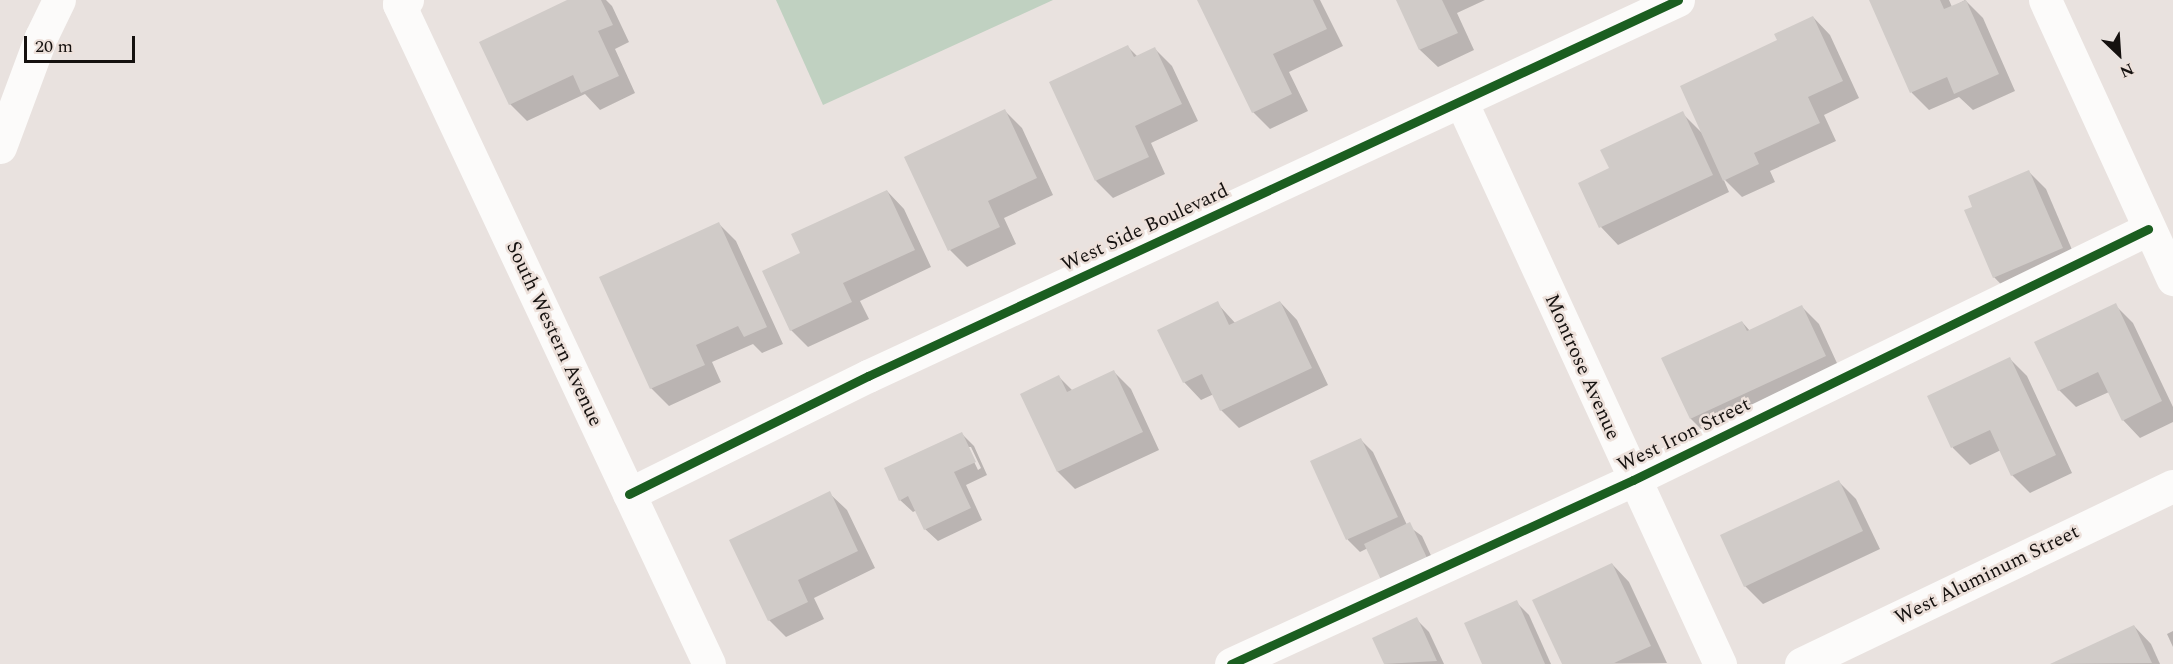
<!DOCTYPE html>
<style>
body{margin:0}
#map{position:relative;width:2173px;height:664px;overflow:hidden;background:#e9e2df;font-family:Spectral,serif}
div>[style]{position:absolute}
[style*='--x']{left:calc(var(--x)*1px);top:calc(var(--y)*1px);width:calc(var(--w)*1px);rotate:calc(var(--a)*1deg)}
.green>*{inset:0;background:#c0d1c1}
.shadow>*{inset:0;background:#0003}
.building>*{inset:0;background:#d0cbc8}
.minor>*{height:33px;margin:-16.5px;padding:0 16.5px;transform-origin:16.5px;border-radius:16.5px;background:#fcfbfa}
.highway>*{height:33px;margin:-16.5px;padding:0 16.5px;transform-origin:16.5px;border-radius:16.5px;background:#fcfbfa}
.cycleway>*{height:9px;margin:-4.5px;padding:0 4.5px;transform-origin:4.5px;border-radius:4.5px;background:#1b5e20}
span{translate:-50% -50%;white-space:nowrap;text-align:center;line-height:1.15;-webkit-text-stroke:5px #ede1db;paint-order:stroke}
.street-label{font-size:20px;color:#15110f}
.north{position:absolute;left:2089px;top:24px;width:60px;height:60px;-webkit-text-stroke:4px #ede1db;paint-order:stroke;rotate:155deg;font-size:16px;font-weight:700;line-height:24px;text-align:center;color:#15110f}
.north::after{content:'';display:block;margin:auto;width:21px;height:27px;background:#15110f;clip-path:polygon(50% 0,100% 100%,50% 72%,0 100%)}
.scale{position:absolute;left:24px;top:36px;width:111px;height:27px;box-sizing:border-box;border:3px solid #15110f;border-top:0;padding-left:8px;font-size:18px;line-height:21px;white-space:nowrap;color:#15110f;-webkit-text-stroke:4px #ede1db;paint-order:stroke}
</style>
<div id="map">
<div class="green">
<i style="clip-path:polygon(776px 0,1053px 0,823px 105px)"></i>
</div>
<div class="shadow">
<i style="clip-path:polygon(570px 0,606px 0,612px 6px,629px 42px,615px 49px,635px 93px,600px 110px,585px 94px,527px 121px,510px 104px)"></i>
<i style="clip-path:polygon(1199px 0,1320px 0,1343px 46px,1289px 72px,1308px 111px,1270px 129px,1253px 112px)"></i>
<i style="clip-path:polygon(1397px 0,1485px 0,1457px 13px,1474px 50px,1438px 67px,1420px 50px)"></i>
<i style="clip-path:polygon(1871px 0,1949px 0,1952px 7px,1965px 0,1983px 18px,2015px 91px,1973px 110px,1959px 97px,1929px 110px,1912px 93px)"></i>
<i style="clip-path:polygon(1813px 17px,1830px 35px,1859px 98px,1824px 115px,1836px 141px,1770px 171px,1775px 182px,1742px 197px,1723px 178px,1729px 192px,1618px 245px,1601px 227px,1580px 184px,1611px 169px,1682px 113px,1702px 133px,1779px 41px)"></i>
<i style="clip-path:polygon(1128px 47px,1138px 57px,1155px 49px,1172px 66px,1198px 121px,1151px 143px,1165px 174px,1113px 198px,1096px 181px)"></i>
<i style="clip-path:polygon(1005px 111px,1022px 128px,1053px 195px,1004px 218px,1016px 244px,967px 267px,950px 250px)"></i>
<i style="clip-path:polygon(2029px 172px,2046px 189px,2079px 266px,2011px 295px,1994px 277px)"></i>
<i style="clip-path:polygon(887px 191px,904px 209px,931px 267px,860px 301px,869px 319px,808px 347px,791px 330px)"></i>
<i style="clip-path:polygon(719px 224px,736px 241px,783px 344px,762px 353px,753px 344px,712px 362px,721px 382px,669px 406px,651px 388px,601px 278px)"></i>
<i style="clip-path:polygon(1280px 302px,1297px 320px,1328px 385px,1239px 428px,1221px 410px,1214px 394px,1201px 400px,1184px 382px,1217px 303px,1236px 324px)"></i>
<i style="clip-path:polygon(2115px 305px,2133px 323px,2173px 407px,2173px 422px,2140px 438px,2123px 420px,2109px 392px,2076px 407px,2059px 390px)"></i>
<i style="clip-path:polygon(1802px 307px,1819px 324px,1842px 374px,1708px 436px,1691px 419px,1663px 359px,1742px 322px,1750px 331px)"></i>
<i style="clip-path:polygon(2010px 359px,2027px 376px,2072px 473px,2030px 493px,2012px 475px,2001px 450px,1970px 465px,1953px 448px,1929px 396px)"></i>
<i style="clip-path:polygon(1114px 372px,1131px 389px,1159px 450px,1075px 489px,1058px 472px,1022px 394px,1059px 377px,1073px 391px)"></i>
<i style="clip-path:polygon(evenodd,962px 434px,974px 446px,987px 475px,966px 485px,982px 520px,938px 541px,925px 529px,917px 510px,913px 512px,900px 500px,962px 434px,967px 447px,971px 447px,981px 468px,978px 470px,967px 447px)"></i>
<i style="clip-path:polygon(1360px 439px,1373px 452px,1407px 525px,1422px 536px,1440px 575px,1368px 548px,1360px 552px,1348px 540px,1312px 462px)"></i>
<i style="clip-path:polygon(1839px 482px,1856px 499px,1880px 549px,1763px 604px,1745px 586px)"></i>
<i style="clip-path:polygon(829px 493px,847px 510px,875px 568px,814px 598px,824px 619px,786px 637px,769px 620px)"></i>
<i style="clip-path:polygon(1612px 564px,1629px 582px,1667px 663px,1564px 664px)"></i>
<i style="clip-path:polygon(1516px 602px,1529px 615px,1551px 664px,1484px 664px)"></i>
<i style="clip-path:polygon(1416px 619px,1429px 632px,1444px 664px,1385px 664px,1374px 639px)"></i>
<i style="clip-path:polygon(2134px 626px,2151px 644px,2160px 664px,2054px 664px)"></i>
<i style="clip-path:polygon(2173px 631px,2173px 647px,2167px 634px)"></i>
</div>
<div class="building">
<i style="clip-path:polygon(567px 0,601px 0,613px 25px,598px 31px,619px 76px,581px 93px,573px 75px,509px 105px,479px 42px)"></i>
<i style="clip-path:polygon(1197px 0,1313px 0,1327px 29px,1273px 54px,1292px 94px,1252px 113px)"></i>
<i style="clip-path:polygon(1396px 0,1442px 0,1458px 33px,1419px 50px)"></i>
<i style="clip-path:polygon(1869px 0,1940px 0,1944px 9px,1966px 0,1999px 74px,1954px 94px,1947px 77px,1910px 93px)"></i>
<i style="clip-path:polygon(1813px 16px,1843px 81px,1808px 97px,1820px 123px,1754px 153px,1759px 164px,1723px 181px,1680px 86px,1777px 40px,1774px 34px)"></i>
<i style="clip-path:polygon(1128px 45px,1134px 57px,1155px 47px,1182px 104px,1135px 126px,1149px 157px,1095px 181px,1049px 82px)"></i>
<i style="clip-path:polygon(1005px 109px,1037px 178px,988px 201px,1000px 227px,948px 251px,904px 157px)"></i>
<i style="clip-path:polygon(1683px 111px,1713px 175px,1599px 228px,1578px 183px,1609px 168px,1600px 150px)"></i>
<i style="clip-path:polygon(2029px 170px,2063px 248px,1993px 278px,1964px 210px,1972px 207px,1968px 196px)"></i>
<i style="clip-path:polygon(887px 190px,915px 250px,843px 283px,852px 302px,790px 331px,762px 271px,800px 253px,791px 234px)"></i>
<i style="clip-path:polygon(719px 222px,767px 327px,744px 337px,738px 326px,696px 345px,705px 365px,650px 389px,599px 277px)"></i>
<i style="clip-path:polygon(1218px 301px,1229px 325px,1280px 301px,1312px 368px,1220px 411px,1202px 374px,1183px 383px,1157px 330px)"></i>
<i style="clip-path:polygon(2116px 303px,2162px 401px,2122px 421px,2098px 372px,2058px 391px,2034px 342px)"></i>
<i style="clip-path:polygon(1802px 305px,1826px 356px,1690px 419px,1661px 358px,1742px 321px,1747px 331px)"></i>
<i style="clip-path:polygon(2010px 357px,2056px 455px,2011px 476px,1990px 430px,1951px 448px,1927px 396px)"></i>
<i style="clip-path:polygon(1114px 370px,1143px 432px,1057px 472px,1020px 394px,1059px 375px,1067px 392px)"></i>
<i style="clip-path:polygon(962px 432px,976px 462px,954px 472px,971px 508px,924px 530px,908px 496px,899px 501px,884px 468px)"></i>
<i style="clip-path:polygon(1361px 438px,1398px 517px,1346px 540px,1310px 461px)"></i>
<i style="clip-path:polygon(1839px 480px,1863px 531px,1744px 587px,1720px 535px)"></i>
<i style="clip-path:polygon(830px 491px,858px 551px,798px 580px,808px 602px,768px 621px,729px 540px)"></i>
<i style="clip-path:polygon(1410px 522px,1429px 562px,1383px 584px,1364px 544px)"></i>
<i style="clip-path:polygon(1612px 563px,1651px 646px,1612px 664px,1562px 664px,1532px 600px)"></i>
<i style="clip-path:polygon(1517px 600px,1545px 664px,1482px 664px,1464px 623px)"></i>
<i style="clip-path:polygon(1417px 617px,1437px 661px,1384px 664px,1372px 638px)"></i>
<i style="clip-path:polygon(2134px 625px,2152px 663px,2050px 664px)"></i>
</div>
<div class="minor">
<i style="--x:407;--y:0;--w:9;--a:153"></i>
<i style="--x:399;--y:4;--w:729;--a:64.84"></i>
<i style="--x:2045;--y:0;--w:307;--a:65.4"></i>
<i style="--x:1461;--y:101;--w:620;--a:65.3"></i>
<i style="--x:629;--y:494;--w:267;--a:-26.3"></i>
<i style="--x:868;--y:376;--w:893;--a:-24.9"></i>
<i style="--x:1231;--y:664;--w:442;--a:-24.6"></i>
<i style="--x:1633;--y:480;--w:573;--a:-25.98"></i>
<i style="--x:1801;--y:664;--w:412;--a:-25.6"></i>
</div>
<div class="highway">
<i style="--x:0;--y:147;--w:117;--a:-69.6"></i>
<i style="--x:41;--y:37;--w:41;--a:-64.1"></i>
</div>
<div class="cycleway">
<i style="--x:629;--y:494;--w:267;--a:-26.3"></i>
<i style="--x:868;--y:376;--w:893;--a:-24.9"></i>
<i style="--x:1231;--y:664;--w:442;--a:-24.6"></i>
<i style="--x:1633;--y:480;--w:573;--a:-25.98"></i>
</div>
<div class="street-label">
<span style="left:1145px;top:228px;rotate:-25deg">West Side Boulevard</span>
<span style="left:554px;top:334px;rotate:65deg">South Western Avenue</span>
<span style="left:1582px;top:367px;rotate:66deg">Montrose Avenue</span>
<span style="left:1684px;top:435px;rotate:-26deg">West Iron Street</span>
<span style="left:1987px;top:575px;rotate:-26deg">West Aluminum Street</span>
</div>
<div class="north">N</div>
<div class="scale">20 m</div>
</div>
